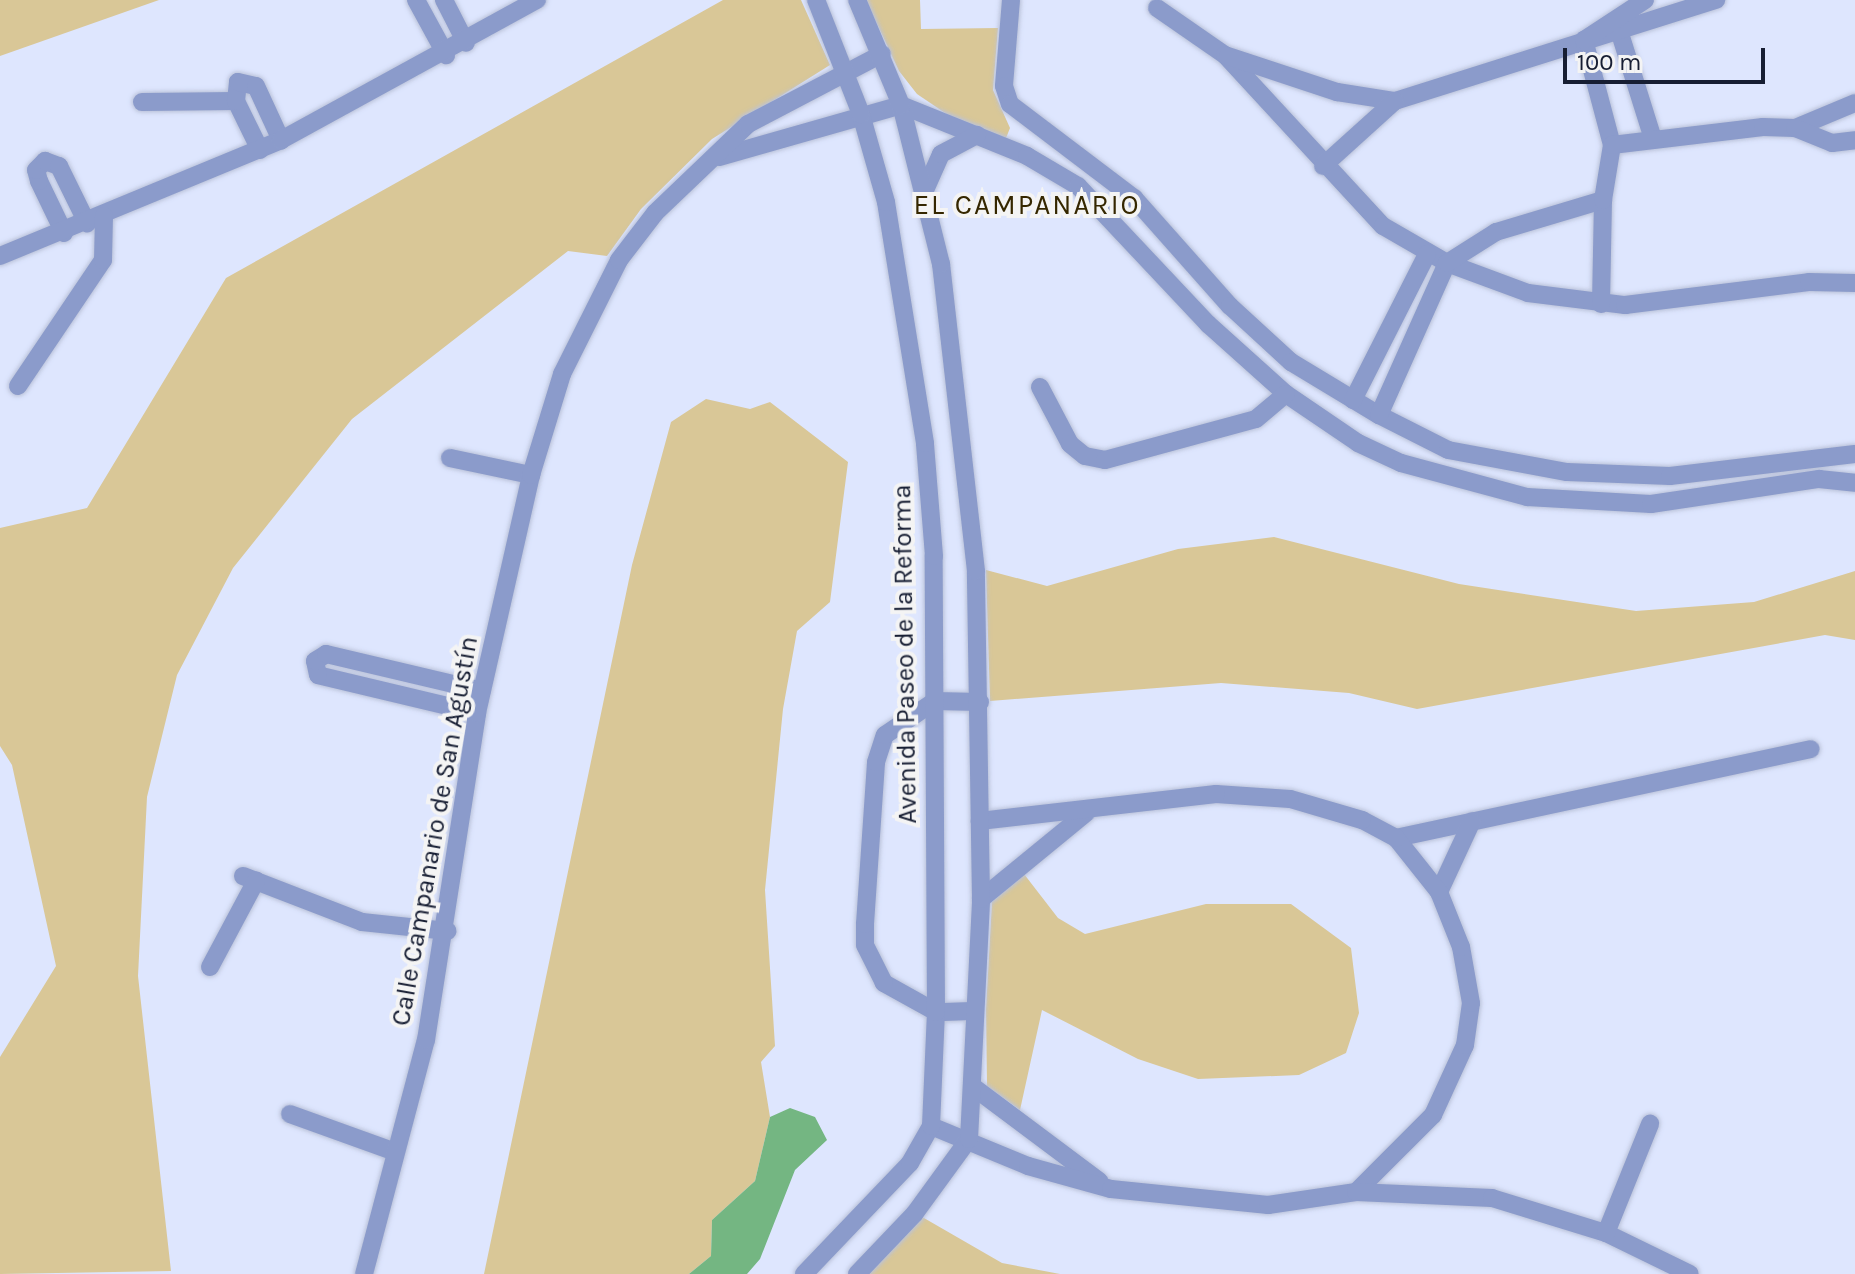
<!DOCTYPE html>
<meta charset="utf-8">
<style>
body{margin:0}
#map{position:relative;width:1855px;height:1274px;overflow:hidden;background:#dee6fe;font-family:Karla,sans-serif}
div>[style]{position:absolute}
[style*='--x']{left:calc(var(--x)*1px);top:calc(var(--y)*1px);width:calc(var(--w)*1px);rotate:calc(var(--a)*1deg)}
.green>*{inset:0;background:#d9c797}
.water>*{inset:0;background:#74b682}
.roads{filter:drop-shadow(0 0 2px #bac2d9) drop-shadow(0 0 2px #bac2d9)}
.minor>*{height:18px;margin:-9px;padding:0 9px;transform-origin:9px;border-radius:9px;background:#8b9bcb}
span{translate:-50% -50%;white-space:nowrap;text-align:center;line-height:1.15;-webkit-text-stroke:8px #f4f4f4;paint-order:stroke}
.street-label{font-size:26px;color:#171e33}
.neighbourhood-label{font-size:28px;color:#352700;letter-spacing:2px}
.scale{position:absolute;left:1563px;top:48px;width:202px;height:36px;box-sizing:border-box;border:4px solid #171e33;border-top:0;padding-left:10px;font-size:24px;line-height:28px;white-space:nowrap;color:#171e33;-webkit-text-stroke:6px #f4f4f4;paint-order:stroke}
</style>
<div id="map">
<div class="green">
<i style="clip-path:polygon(0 0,159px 0,0 56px)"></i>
<i style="clip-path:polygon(723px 0,801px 0,830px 65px,712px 139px,641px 209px,607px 256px,568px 251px,352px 419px,233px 568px,177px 675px,147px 797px,138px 976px,171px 1271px,0 1274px,0 1057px,56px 966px,12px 765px,0 746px,0 528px,87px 508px,226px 278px)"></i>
<i style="clip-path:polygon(866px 0,920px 0,921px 29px,998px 28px,993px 90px,1010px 128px,1006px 138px,951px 117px,917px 94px,899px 71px)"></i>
<i style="clip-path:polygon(706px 399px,750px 409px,770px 402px,848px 462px,830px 602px,797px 631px,783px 709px,765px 890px,775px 1046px,761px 1062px,770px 1117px,755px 1181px,712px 1220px,711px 1256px,689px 1274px,484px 1274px,632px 565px,671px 422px)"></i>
<i style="clip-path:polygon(1274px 537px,1459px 584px,1636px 611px,1754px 602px,1855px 571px,1855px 640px,1825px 635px,1417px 709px,1349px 693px,1221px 683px,990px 701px,986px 570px,1047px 586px,1178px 549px)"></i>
<i style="clip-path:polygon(1024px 874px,1058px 918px,1085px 934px,1206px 904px,1291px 904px,1351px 948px,1359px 1013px,1346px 1053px,1299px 1075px,1198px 1079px,1138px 1059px,1042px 1010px,1020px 1110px,987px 1086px,986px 1009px,992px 902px)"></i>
<i style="clip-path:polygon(917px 1214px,1002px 1263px,1060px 1274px,861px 1274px)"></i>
</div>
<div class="water">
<i style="clip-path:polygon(790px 1108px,815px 1117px,827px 1140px,795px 1170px,760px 1259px,747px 1274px,689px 1274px,711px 1256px,712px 1220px,755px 1181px,770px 1117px)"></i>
</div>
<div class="roads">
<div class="minor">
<i style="--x:416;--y:0;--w:63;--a:61.4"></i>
<i style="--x:444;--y:0;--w:48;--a:62.9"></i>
<i style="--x:1011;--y:0;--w:86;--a:94.7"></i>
<i style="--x:1004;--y:86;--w:19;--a:72"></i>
<i style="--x:1010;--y:104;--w:156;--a:37.2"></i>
<i style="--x:1134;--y:198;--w:144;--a:48.4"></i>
<i style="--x:1230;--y:306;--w:83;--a:42.6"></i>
<i style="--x:1291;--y:362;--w:103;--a:31.1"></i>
<i style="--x:1379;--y:415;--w:77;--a:26.9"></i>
<i style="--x:1448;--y:450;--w:121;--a:10.5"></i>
<i style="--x:1567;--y:472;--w:103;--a:2.2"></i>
<i style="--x:1670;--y:476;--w:186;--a:-6.8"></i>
<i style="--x:1157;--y:8;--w:83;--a:34.7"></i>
<i style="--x:1225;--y:55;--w:233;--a:47.3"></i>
<i style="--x:1383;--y:226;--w:74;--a:30"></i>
<i style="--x:1447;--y:263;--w:86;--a:20.3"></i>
<i style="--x:1528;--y:293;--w:98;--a:7.1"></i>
<i style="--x:1625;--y:305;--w:185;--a:-7.1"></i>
<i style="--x:1809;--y:282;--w:46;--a:1.2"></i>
<i style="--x:1617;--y:24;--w:117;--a:72.6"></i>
<i style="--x:1228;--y:56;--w:115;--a:18.3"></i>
<i style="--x:1337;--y:92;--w:59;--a:8.8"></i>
<i style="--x:1395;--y:101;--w:337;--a:-17.5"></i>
<i style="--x:142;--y:102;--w:94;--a:-0.6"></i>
<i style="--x:1795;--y:128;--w:65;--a:-22.6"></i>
<i style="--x:1612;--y:145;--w:109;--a:-104.9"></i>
<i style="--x:1584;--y:40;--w:73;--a:-33.3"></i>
<i style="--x:260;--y:150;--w:55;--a:-116.1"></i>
<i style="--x:236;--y:101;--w:19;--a:-84"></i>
<i style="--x:238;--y:82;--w:18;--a:13"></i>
<i style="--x:256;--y:86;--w:60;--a:65.2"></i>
<i style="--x:719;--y:157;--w:189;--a:-15.9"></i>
<i style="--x:901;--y:105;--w:136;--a:22"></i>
<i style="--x:1027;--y:156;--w:59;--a:30.5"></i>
<i style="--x:1078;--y:186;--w:190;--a:46.7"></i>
<i style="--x:1208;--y:324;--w:105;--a:41.9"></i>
<i style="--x:1286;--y:394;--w:87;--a:34.2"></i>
<i style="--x:1358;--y:443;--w:47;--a:24.9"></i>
<i style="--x:1401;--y:463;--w:131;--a:15.1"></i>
<i style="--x:1527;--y:497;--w:124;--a:3.2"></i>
<i style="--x:1651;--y:504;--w:170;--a:-8.5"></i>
<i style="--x:1819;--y:479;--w:36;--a:6"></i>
<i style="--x:1323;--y:166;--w:97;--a:-42.1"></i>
<i style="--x:925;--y:190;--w:39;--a:-66"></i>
<i style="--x:941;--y:154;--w:41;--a:-27.8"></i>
<i style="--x:64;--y:233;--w:58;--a:-115.7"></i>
<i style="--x:39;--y:181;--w:11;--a:-105"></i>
<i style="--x:36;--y:170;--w:13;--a:-45"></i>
<i style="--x:45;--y:161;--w:15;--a:20"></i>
<i style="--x:59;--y:166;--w:64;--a:63.8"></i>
<i style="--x:0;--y:256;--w:304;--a:-22.4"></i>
<i style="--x:281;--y:140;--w:292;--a:-28.7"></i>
<i style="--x:1601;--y:304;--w:104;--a:-88.9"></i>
<i style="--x:18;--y:386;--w:152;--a:-56"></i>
<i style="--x:103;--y:260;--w:44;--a:-88.7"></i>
<i style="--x:1040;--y:387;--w:64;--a:62.2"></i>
<i style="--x:1070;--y:444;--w:19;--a:39"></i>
<i style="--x:1085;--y:456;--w:20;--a:11"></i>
<i style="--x:1105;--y:460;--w:156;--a:-15.2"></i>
<i style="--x:1256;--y:419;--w:39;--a:-40"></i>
<i style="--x:1353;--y:400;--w:164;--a:-63.1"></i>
<i style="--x:1379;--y:415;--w:167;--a:-65.9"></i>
<i style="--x:1447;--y:263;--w:58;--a:-32.3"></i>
<i style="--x:1496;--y:232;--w:112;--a:-16.7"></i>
<i style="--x:1603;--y:200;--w:56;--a:-80.7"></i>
<i style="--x:1612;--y:145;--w:152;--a:-6.8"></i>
<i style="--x:1763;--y:127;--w:32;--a:2"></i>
<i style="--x:1795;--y:128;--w:40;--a:22"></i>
<i style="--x:1832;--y:143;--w:23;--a:-7"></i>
<i style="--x:450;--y:458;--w:83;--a:11.9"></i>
<i style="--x:477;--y:713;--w:163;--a:-166.6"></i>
<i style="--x:318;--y:675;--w:14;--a:-102"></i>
<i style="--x:315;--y:661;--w:13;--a:-32"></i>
<i style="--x:326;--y:654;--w:160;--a:13.3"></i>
<i style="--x:1396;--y:838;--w:424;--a:-12.1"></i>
<i style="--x:243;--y:876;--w:128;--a:21.1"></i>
<i style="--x:362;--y:922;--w:86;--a:6"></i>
<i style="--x:1439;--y:892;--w:78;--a:-65.1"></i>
<i style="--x:981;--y:899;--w:136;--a:-39.3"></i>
<i style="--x:210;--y:967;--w:98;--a:-61.9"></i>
<i style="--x:972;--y:1011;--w:36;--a:178"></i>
<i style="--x:936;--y:1012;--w:60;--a:-150.9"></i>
<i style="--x:884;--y:983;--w:42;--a:-116.6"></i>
<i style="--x:865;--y:945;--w:21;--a:-90"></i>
<i style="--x:865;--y:924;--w:162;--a:-86.1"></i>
<i style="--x:876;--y:762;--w:28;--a:-72"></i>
<i style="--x:885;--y:735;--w:60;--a:-34.2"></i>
<i style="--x:935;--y:701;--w:45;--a:1.3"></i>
<i style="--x:976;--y:1089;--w:154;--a:36.8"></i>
<i style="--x:290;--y:1114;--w:109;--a:19.8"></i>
<i style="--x:931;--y:1126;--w:105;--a:22.4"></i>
<i style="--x:1028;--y:1166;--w:86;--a:15.5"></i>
<i style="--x:1111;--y:1189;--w:158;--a:5.8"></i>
<i style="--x:1268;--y:1205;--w:89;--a:-8.4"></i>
<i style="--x:1356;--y:1192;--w:109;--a:-45"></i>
<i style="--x:1433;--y:1115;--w:77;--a:-65.4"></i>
<i style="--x:1465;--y:1045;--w:42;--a:-81.9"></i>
<i style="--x:1471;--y:1003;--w:57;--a:-100.1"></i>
<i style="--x:1461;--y:947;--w:59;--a:-111.8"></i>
<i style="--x:1439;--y:892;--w:69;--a:-128.5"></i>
<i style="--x:1396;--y:838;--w:38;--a:-152"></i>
<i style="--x:1362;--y:820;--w:75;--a:-163.7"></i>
<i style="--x:1290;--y:799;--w:74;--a:-176.1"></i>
<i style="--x:1216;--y:794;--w:238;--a:173.5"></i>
<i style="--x:1356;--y:1192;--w:136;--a:2.5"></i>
<i style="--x:1492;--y:1198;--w:119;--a:17.1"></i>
<i style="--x:1606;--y:1233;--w:93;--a:26"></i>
<i style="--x:1606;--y:1233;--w:118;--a:-68"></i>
<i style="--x:364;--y:1274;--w:242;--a:-75.2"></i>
<i style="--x:426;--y:1040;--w:331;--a:-81.1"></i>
<i style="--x:477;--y:713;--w:244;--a:-77.2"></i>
<i style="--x:531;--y:475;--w:106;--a:-72.9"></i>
<i style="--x:562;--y:374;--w:127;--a:-63.4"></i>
<i style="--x:619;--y:260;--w:59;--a:-52.5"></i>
<i style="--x:655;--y:213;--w:129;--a:-43.7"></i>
<i style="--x:748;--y:124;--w:151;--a:-27.6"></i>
<i style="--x:804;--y:1274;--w:153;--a:-46.3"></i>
<i style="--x:910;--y:1163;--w:43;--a:-60.4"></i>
<i style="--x:931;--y:1126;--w:114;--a:-87.5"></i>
<i style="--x:936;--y:1012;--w:456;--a:-90.3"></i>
<i style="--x:934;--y:556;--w:113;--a:-94.6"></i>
<i style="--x:925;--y:443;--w:244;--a:-99.2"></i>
<i style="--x:886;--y:202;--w:91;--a:-105.9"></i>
<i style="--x:861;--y:114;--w:123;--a:-111.5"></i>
<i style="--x:857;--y:1274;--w:84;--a:-46.4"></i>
<i style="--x:915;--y:1213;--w:92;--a:-53.9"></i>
<i style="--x:969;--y:1139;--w:240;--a:-87.1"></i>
<i style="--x:981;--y:899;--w:328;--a:-90.9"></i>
<i style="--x:976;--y:571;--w:309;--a:-96.5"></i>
<i style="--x:941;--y:264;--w:164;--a:-104.1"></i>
<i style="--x:901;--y:105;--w:114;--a:-112.7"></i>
</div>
</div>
<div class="street-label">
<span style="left:905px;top:654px;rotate:-91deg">Avenida Paseo de la Reforma</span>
<span style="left:435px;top:831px;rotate:-80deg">Calle Campanario de San Agustín</span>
</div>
<div class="neighbourhood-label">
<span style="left:1027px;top:205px">EL CAMPANARIO</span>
</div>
<div class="scale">100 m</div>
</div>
